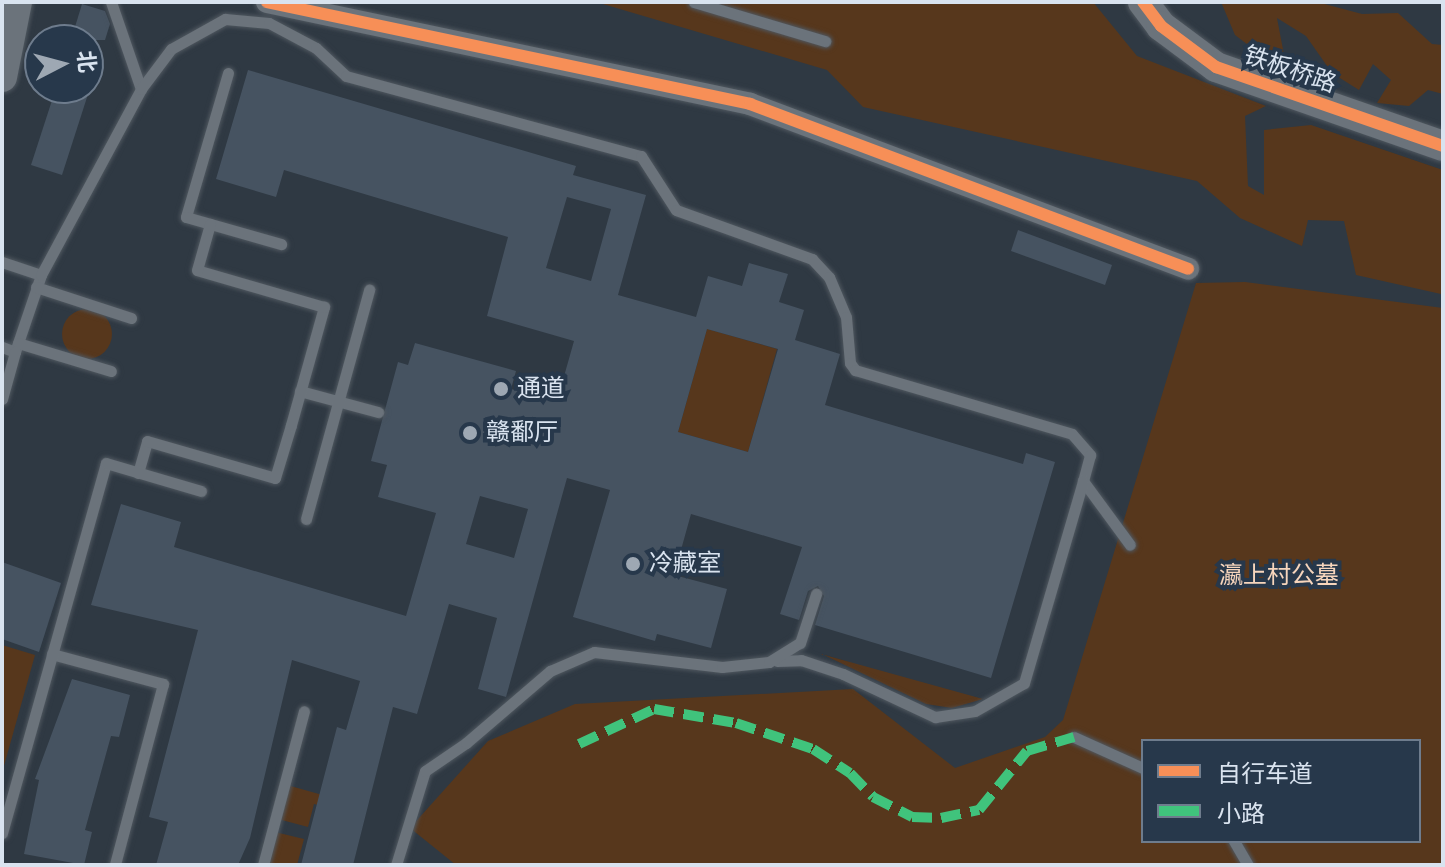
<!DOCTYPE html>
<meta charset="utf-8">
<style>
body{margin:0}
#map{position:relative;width:1445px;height:867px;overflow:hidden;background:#2f3943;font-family:"Work Sans","Noto Sans SC",sans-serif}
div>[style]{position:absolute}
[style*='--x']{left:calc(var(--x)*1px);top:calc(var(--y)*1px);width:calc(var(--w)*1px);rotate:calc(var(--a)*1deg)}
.green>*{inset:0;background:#57371c}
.round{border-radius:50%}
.building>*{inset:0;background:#465361}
.roads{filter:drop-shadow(0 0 2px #4f575f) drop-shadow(0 0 2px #4f575f)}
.lane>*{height:11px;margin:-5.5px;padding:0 5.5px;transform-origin:5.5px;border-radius:5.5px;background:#6b737b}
.street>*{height:22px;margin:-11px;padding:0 11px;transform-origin:11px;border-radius:11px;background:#6b737b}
.secondary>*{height:30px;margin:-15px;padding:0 15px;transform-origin:15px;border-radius:15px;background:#6b737b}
.quiet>*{height:10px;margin-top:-5px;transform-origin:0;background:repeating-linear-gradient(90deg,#40c37c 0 20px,transparent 0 30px)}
.cycleway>*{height:12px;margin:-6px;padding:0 6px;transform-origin:6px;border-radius:6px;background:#f78f57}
.dots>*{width:22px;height:22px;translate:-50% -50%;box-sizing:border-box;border:4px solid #27384b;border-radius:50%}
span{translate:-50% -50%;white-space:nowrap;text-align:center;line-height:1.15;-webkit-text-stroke:8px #27384b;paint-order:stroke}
.street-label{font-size:24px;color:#d9e3ef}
.poi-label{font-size:24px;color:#d9e3ef}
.left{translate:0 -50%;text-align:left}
.park-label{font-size:24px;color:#f6d5bc}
.frame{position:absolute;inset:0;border:4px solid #d9e3ef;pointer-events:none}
.legend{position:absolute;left:1141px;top:739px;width:280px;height:104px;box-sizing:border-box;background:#27384b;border:2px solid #6e7c8d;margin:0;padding:10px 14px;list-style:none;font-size:24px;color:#d9e3ef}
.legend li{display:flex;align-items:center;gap:16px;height:40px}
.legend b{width:40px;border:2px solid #6e7c8d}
.north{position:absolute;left:24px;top:24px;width:80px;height:80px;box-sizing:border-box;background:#27384b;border:2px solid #6e7c8d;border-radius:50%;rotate:84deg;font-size:22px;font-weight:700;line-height:32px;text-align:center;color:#d9e3ef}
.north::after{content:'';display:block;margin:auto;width:28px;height:36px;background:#9ea8b3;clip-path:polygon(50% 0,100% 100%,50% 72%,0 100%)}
</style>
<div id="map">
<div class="green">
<i style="clip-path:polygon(596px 2px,1093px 2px,1137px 56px,1266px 106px,1245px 116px,1248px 186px,1264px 195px,1264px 130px,1311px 125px,1443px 170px,1443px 290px,1441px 294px,1356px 275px,1344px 221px,1308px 220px,1302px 246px,1240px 218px,1197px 181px,863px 107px,827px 70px)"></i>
<i style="clip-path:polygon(1221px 2px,1317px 2px,1362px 14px,1398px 13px,1432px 44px,1443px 45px,1443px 94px,1428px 90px,1409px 106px,1377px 103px,1391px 80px,1373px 64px,1359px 90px,1332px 73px,1306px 36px,1277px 18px,1285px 60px,1264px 57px,1235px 35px)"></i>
<i style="clip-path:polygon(evenodd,1245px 282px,1443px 308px,1443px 865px,456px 865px,410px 828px,488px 741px,575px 704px,853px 689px,955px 768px,1045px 737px,1063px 720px,1196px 283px,1245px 282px,1143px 741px,1419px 741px,1419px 841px,1143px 841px,1143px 741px)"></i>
<i class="round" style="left:62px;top:309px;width:50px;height:50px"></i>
<i style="clip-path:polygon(707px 329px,777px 349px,748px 452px,678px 432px)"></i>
<i style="clip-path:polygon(2px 645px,35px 655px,2px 773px)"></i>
<i style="clip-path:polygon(822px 654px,821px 654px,983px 699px,952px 708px,926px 704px)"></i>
<i style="clip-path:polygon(287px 785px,326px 796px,323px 806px,314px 804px,308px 827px,278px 819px)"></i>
<i style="clip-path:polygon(275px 832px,304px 839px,297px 865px,267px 865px)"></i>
</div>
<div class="building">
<i style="clip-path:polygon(82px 4px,105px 11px,110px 24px,105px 40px,71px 40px)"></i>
<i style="clip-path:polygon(evenodd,248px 70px,576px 166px,573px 175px,646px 195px,618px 295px,696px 317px,708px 276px,742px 286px,749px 263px,788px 274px,779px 302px,804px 310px,795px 340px,840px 354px,825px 405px,1023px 464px,1026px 453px,1055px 462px,991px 678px,815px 625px,824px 596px,818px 586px,808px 591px,799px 620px,780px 614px,802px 547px,691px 514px,674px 575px,727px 589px,711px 648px,657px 634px,655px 641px,573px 617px,610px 490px,567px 478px,506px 697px,478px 689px,497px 618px,449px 604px,417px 714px,393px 707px,353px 865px,301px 865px,337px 727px,346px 730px,360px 681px,292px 660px,250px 838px,238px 865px,156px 865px,168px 822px,149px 817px,198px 630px,91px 605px,121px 504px,181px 522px,174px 547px,406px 616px,436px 513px,378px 497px,387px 465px,371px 461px,398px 362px,408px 365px,415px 343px,516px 371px,511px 389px,557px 401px,574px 341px,487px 316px,508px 237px,284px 170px,276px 197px,216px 179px,248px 70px,567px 197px,611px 209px,591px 281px,546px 268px,567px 197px,248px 70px,707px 329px,778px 349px,748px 452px,678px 432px,707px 329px,248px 70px,480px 496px,528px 509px,514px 558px,466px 544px,480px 496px)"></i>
<i style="clip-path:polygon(56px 88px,90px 88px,62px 175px,31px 165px)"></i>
<i style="clip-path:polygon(1018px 230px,1112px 265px,1105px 285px,1011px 251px)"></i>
<i style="clip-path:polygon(2px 562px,61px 583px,39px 652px,2px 639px)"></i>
<i style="clip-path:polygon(72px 679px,130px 695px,119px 737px,111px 736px,85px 830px,92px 832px,84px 865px,24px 854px,39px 780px,35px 779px)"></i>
</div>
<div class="roads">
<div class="lane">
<i style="--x:111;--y:2;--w:92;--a:71"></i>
<i style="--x:694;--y:2;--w:137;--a:16.6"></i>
<i style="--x:228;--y:73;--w:150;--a:106.3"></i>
<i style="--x:186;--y:217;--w:99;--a:15.9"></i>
<i style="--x:2;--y:262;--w:41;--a:18.4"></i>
<i style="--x:41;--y:275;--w:81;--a:108.7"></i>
<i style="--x:15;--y:352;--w:14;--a:-159"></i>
<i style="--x:41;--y:275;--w:211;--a:-61.7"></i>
<i style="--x:141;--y:89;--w:50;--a:-53.1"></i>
<i style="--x:171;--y:49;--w:62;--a:-29.1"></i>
<i style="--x:225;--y:19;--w:44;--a:5.2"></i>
<i style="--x:269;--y:23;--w:53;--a:28"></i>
<i style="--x:316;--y:48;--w:41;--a:43"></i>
<i style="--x:346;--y:76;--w:306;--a:15.2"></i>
<i style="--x:641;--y:156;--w:64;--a:57.1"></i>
<i style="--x:676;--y:210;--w:145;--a:19.8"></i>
<i style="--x:812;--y:259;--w:25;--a:47"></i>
<i style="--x:829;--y:277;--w:43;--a:67"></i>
<i style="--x:846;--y:317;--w:46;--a:85"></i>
<i style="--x:850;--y:363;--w:9;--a:54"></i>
<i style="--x:855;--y:370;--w:226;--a:16.4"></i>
<i style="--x:1072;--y:434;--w:28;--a:49"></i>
<i style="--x:1090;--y:455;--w:27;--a:105"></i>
<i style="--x:1083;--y:481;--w:79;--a:53.7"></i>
<i style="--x:36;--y:287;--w:100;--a:18.1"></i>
<i style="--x:18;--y:343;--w:97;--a:16.8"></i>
<i style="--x:300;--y:391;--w:81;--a:15.1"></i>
<i style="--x:2;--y:399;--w:49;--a:-74.5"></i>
<i style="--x:138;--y:473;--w:33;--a:-74"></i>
<i style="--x:147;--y:441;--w:133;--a:16.1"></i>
<i style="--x:275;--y:478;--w:55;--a:-73.2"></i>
<i style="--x:291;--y:425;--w:123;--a:-74.4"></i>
<i style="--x:324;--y:307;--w:132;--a:-163.8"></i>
<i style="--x:197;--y:270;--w:48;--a:-74.2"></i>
<i style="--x:306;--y:519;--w:238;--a:-74.6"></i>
<i style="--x:52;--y:654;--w:115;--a:15.1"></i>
<i style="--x:163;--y:684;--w:187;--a:104.9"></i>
<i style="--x:777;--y:661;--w:24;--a:-2"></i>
<i style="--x:801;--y:660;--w:44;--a:18.4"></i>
<i style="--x:843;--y:674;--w:102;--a:25.1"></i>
<i style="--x:935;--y:717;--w:40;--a:-8.5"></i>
<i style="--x:975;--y:711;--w:56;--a:-29.7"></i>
<i style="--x:1024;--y:683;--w:210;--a:-73.7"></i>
<i style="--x:1074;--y:737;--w:76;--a:24.2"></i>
<i style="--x:2;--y:833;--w:384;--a:-74.3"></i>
<i style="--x:106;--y:463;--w:99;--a:16.4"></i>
<i style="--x:1234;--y:841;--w:28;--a:60"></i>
<i style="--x:263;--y:865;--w:159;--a:-75.1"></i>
<i style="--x:396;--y:865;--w:98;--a:-72.9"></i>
<i style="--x:425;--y:771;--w:50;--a:-34.3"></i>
<i style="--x:466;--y:743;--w:111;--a:-40.6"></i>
<i style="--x:550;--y:671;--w:48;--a:-23.4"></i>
<i style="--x:594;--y:652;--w:129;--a:6.7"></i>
<i style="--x:722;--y:667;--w:47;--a:-6.1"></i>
<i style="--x:769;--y:662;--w:36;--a:-32"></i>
<i style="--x:800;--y:643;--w:52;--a:-71.9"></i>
</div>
<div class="street">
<i style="--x:267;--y:2;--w:494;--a:11.9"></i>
<i style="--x:750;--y:104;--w:468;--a:20.6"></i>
</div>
<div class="secondary">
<i style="--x:1143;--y:2;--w:30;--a:53"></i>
<i style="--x:1161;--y:26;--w:69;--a:36.7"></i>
<i style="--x:1216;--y:67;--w:240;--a:19.2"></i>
<i style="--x:2;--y:77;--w:76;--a:-78.7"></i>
</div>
</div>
<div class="quiet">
<i style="--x:579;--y:744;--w:83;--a:-25"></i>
<i style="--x:654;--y:709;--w:83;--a:9.7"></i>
<i style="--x:736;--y:723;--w:81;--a:18.7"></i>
<i style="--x:813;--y:749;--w:44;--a:33"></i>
<i style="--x:850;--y:773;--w:33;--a:46"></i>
<i style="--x:873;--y:797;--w:44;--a:27.1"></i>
<i style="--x:912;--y:817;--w:29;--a:2"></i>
<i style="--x:941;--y:818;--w:39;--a:-12"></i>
<i style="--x:979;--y:810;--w:76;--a:-50.9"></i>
<i style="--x:1027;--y:751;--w:49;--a:-16.6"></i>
<i style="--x:1235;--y:841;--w:1;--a:90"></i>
</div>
<div class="cycleway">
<i style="--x:267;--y:2;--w:494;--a:11.9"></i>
<i style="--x:750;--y:104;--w:468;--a:20.6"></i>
<i style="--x:1143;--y:2;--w:30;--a:53"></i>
<i style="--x:1161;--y:26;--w:69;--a:36.7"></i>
<i style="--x:1216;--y:67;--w:240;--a:19.2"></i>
</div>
<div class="dots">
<i style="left:501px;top:389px;background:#9ea8b3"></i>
<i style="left:470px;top:433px;background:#9ea8b3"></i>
<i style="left:633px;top:564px;background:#9ea8b3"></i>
</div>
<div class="street-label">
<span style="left:1290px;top:70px;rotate:19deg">铁板桥路</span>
</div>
<div class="poi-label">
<span class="left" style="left:517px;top:389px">通道</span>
<span class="left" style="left:486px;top:433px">赣鄱厅</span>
<span class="left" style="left:649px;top:564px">冷藏室</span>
</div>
<div class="park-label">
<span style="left:1279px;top:576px">瀛上村公墓</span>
</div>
<div class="frame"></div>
<ul class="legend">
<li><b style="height:10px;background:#f78f57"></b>自行车道</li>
<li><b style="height:10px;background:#40c37c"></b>小路</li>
</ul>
<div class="north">北</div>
</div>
